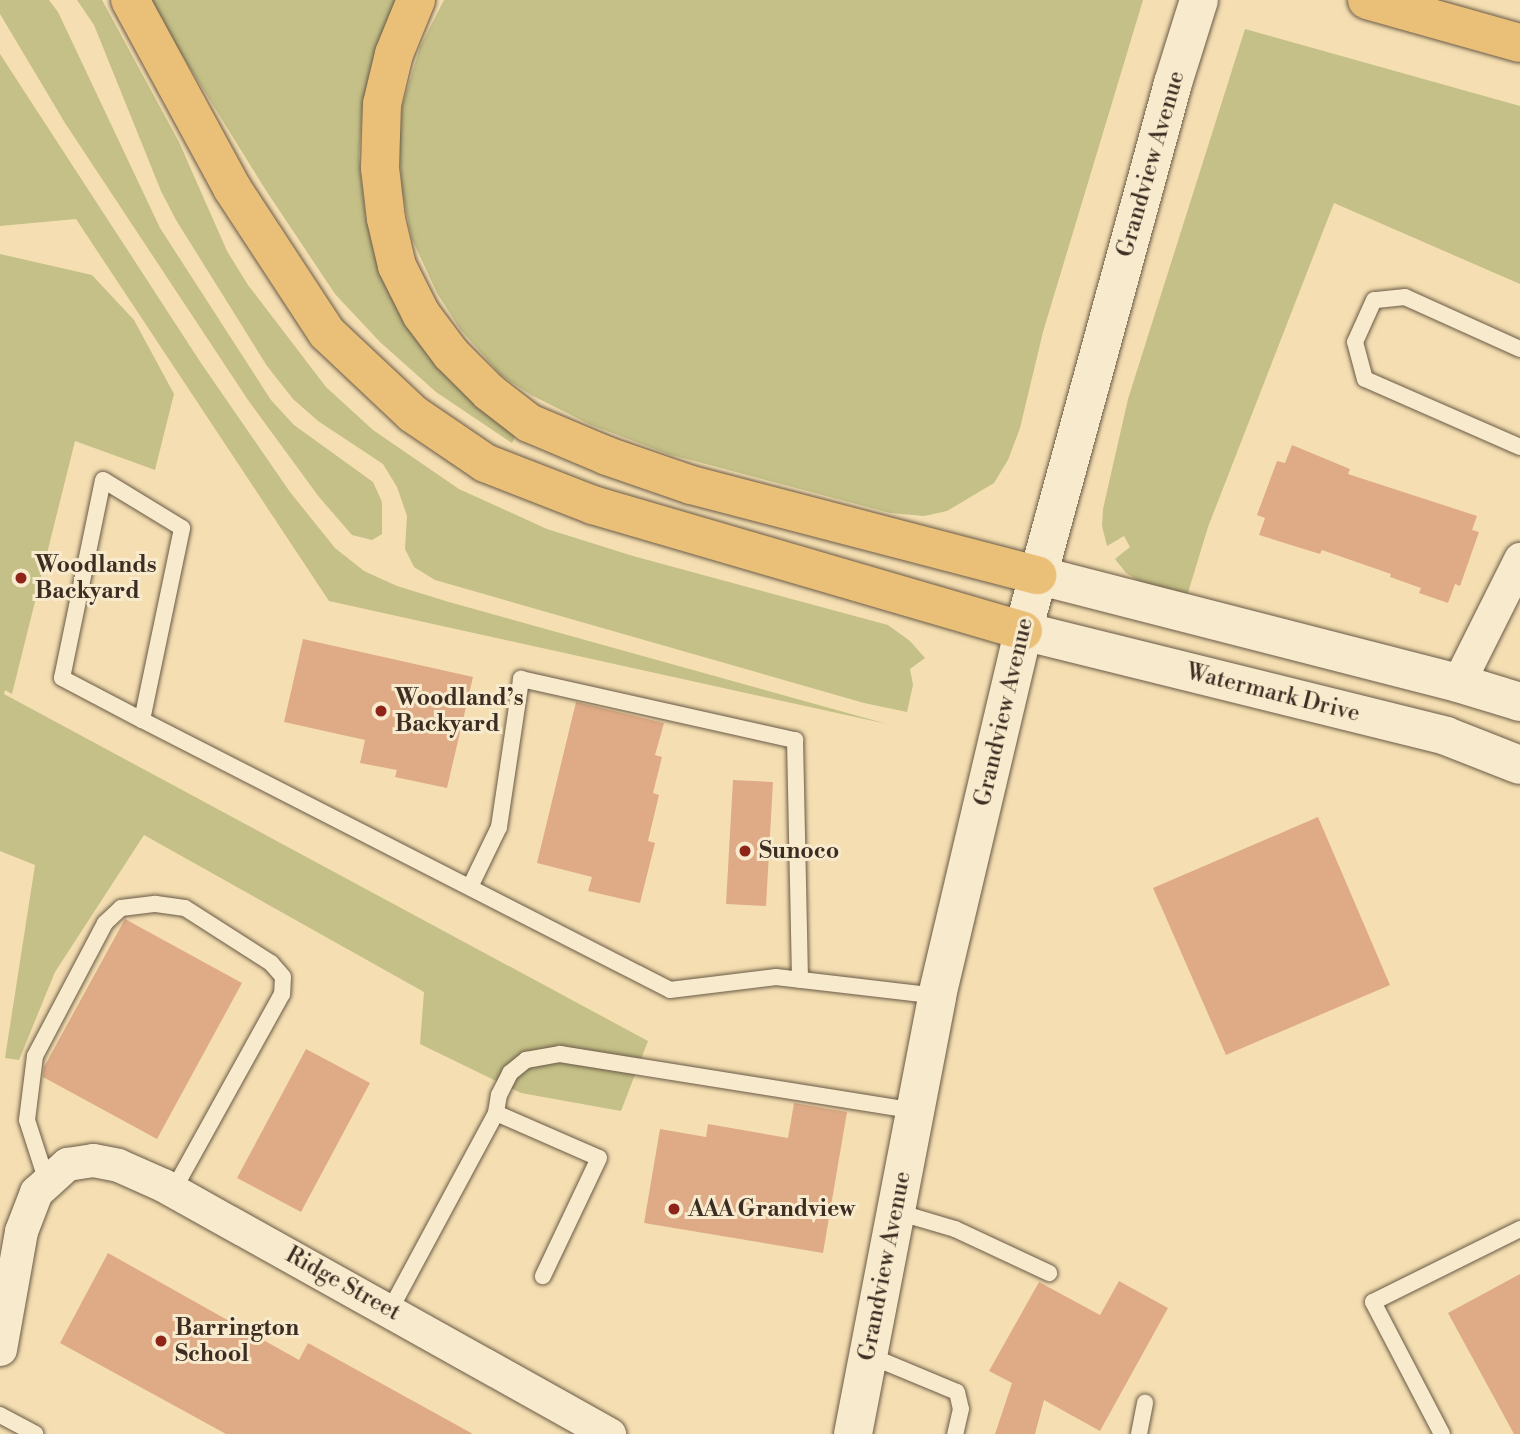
<!DOCTYPE html>
<meta charset="utf-8">
<style>
body{margin:0}
#map{position:relative;width:1520px;height:1434px;overflow:hidden;background:#f5dfb2;font-family:"Libre Bodoni",serif}
div>[style]{position:absolute}
[style*='--x']{left:calc(var(--x)*1px);top:calc(var(--y)*1px);width:calc(var(--w)*1px);rotate:calc(var(--a)*1deg)}
.green>*{inset:0;background:#c4c087}
.building>*{inset:0;background:#dfab86}
.roads{filter:drop-shadow(0 0 2px #6a5a46) drop-shadow(0 0 2px #6a5a46)}
.service>*{height:16px;margin:-8px;padding:0 8px;transform-origin:8px;border-radius:8px;background:#f8eacd}
.minor>*{height:33px;margin:-16.5px;padding:0 16.5px;transform-origin:16.5px;border-radius:16.5px;background:#f8eacd}
.tertiary>*{height:38px;margin:-19px;padding:0 19px;transform-origin:19px;border-radius:19px;background:#f8eacd}
.secondary>*{height:38px;margin:-19px;padding:0 19px;transform-origin:19px;border-radius:19px;background:#f8eacd}
.motorway>*{height:38px;margin:-19px;padding:0 19px;transform-origin:19px;border-radius:19px;background:#eac079}
.dots>*{width:19px;height:19px;translate:-50% -50%;box-sizing:border-box;border:4px solid #f8eacd;border-radius:50%}
span{translate:-50% -50%;white-space:nowrap;text-align:center;line-height:1.15;-webkit-text-stroke:6px #f8eacd;paint-order:stroke}
.street-label{font-size:23px;color:#3b2d22}
.poi-label{font-size:23px;color:#3b2d22;font-weight:700}
.left{translate:0 -50%;text-align:left}
</style>
<div id="map">
<div class="green">
<i style="clip-path:polygon(0 0,49px 0,58px 12px,160px 228px,271px 400px,294px 425px,373px 482px,382px 502px,382px 534px,372px 540px,352px 535px,319px 497px,248px 400px,65px 123px,0 14px)"></i>
<i style="clip-path:polygon(77px 0,102px 0,179px 142px,227px 251px,248px 285px,326px 387px,373px 430px,459px 489px,547px 529px,633px 556px,888px 625px,910px 641px,925px 658px,910px 669px,913px 685px,907px 712px,864px 703px,435px 580px,414px 567px,405px 549px,407px 516px,397px 487px,383px 464px,318px 421px,293px 399px,267px 366px,176px 220px,161px 191px,94px 25px)"></i>
<i style="clip-path:polygon(148px 0,401px 0,373px 63px,362px 111px,359px 157px,366px 220px,382px 268px,518px 431px,512px 443px,436px 392px,380px 342px,335px 294px,265px 189px)"></i>
<i style="clip-path:polygon(444px 0,1143px 0,1043px 332px,1020px 428px,1008px 460px,994px 483px,947px 511px,924px 516px,890px 513px,668px 454px,591px 425px,531px 395px,501px 375px,460px 329px,437px 293px,412px 239px,402px 190px,399px 145px,402px 107px,420px 47px)"></i>
<i style="clip-path:polygon(1245px 29px,1520px 106px,1520px 284px,1334px 203px,1208px 527px,1187px 596px,1144px 584px,1126px 573px,1115px 559px,1130px 547px,1124px 536px,1107px 546px,1102px 526px,1103px 509px,1128px 399px)"></i>
<i style="clip-path:polygon(0 54px,201px 363px,290px 492px,335px 548px,364px 571px,397px 586px,449px 602px,887px 724px,329px 601px,76px 219px,0 226px)"></i>
<i style="clip-path:polygon(0 254px,92px 275px,134px 320px,174px 394px,155px 470px,75px 441px,12px 694px,5px 690px,4px 694px,648px 1041px,621px 1111px,521px 1093px,420px 1044px,424px 992px,144px 835px,55px 972px,19px 1060px,5px 1058px,35px 865px,0 851px)"></i>
</div>
<div class="building">
<i style="clip-path:polygon(1292px 445px,1350px 469px,1348px 474px,1477px 516px,1472px 530px,1479px 532px,1460px 586px,1455px 584px,1448px 603px,1419px 593px,1421px 588px,1390px 577px,1391px 574px,1322px 550px,1320px 554px,1259px 535px,1265px 518px,1257px 515px,1277px 461px,1285px 463px)"></i>
<i style="clip-path:polygon(303px 639px,473px 677px,447px 788px,395px 777px,397px 770px,360px 763px,365px 740px,284px 722px)"></i>
<i style="clip-path:polygon(576px 702px,664px 723px,655px 755px,662px 757px,653px 793px,659px 795px,648px 841px,655px 843px,640px 903px,588px 891px,592px 877px,537px 863px)"></i>
<i style="clip-path:polygon(733px 780px,773px 782px,766px 906px,726px 904px)"></i>
<i style="clip-path:polygon(1318px 817px,1390px 985px,1226px 1055px,1153px 888px)"></i>
<i style="clip-path:polygon(125px 919px,242px 983px,157px 1139px,43px 1077px,44px 1067px)"></i>
<i style="clip-path:polygon(306px 1049px,370px 1083px,301px 1212px,237px 1178px)"></i>
<i style="clip-path:polygon(794px 1103px,847px 1112px,823px 1253px,644px 1223px,660px 1129px,706px 1137px,708px 1124px,788px 1138px)"></i>
<i style="clip-path:polygon(108px 1253px,299px 1360px,308px 1343px,473px 1434px,226px 1434px,60px 1343px)"></i>
<i style="clip-path:polygon(1520px 1274px,1520px 1434px,1514px 1434px,1448px 1313px)"></i>
<i style="clip-path:polygon(1119px 1281px,1168px 1308px,1100px 1431px,1044px 1400px,1035px 1434px,995px 1434px,1012px 1383px,989px 1371px,1039px 1282px,1100px 1315px)"></i>
</div>
<div class="roads">
<div class="service">
<i style="--x:1520;--y:349;--w:126;--a:-155.7"></i>
<i style="--x:1405;--y:297;--w:31;--a:174"></i>
<i style="--x:1374;--y:300;--w:46;--a:114.3"></i>
<i style="--x:1355;--y:342;--w:38;--a:75"></i>
<i style="--x:1365;--y:379;--w:169;--a:23.7"></i>
<i style="--x:142;--y:720;--w:196;--a:-78.2"></i>
<i style="--x:182;--y:528;--w:92;--a:-148.7"></i>
<i style="--x:103;--y:480;--w:202;--a:101.7"></i>
<i style="--x:62;--y:678;--w:90;--a:27.7"></i>
<i style="--x:142;--y:720;--w:593;--a:27.08"></i>
<i style="--x:670;--y:990;--w:107;--a:-7"></i>
<i style="--x:776;--y:977;--w:162;--a:6.7"></i>
<i style="--x:470;--y:887;--w:67;--a:-64.2"></i>
<i style="--x:499;--y:827;--w:150;--a:-81.5"></i>
<i style="--x:521;--y:679;--w:281;--a:12.6"></i>
<i style="--x:795;--y:740;--w:240;--a:88.8"></i>
<i style="--x:496;--y:1113;--w:112;--a:23.6"></i>
<i style="--x:599;--y:1158;--w:131;--a:115.4"></i>
<i style="--x:47;--y:1182;--w:65;--a:-107.9"></i>
<i style="--x:27;--y:1120;--w:64;--a:-82.9"></i>
<i style="--x:35;--y:1056;--w:150;--a:-62.2"></i>
<i style="--x:105;--y:923;--w:22;--a:-43"></i>
<i style="--x:121;--y:908;--w:35;--a:-7"></i>
<i style="--x:156;--y:904;--w:29;--a:8"></i>
<i style="--x:185;--y:908;--w:102;--a:32.6"></i>
<i style="--x:271;--y:963;--w:18;--a:49"></i>
<i style="--x:283;--y:977;--w:17;--a:93"></i>
<i style="--x:282;--y:994;--w:225;--a:119"></i>
<i style="--x:894;--y:1211;--w:64;--a:16.4"></i>
<i style="--x:955;--y:1229;--w:104;--a:25.1"></i>
<i style="--x:390;--y:1310;--w:224;--a:-61.7"></i>
<i style="--x:496;--y:1113;--w:18;--a:-81"></i>
<i style="--x:499;--y:1095;--w:25;--a:-63"></i>
<i style="--x:510;--y:1073;--w:21;--a:-39"></i>
<i style="--x:526;--y:1060;--w:35;--a:-10"></i>
<i style="--x:560;--y:1054;--w:360;--a:9.1"></i>
<i style="--x:868;--y:1355;--w:96;--a:22.6"></i>
<i style="--x:957;--y:1392;--w:17;--a:77"></i>
<i style="--x:961;--y:1409;--w:26;--a:103"></i>
<i style="--x:0;--y:1415;--w:40;--a:28"></i>
<i style="--x:1139;--y:1434;--w:32;--a:-79"></i>
<i style="--x:1442;--y:1434;--w:149;--a:-117.6"></i>
<i style="--x:1373;--y:1302;--w:164;--a:-26.4"></i>
</div>
<div class="minor">
<i style="--x:1458;--y:683;--w:139;--a:-63.4"></i>
<i style="--x:0;--y:1349;--w:120;--a:-79.9"></i>
<i style="--x:21;--y:1231;--w:42;--a:-69"></i>
<i style="--x:36;--y:1192;--w:42;--a:-42.1"></i>
<i style="--x:67;--y:1164;--w:26;--a:-9"></i>
<i style="--x:93;--y:1160;--w:25;--a:11"></i>
<i style="--x:118;--y:1165;--w:49;--a:24"></i>
<i style="--x:163;--y:1185;--w:511;--a:29.17"></i>
</div>
<div class="tertiary">
<i style="--x:1037;--y:575;--w:435;--a:14.4"></i>
<i style="--x:1458;--y:683;--w:65;--a:17"></i>
<i style="--x:1023;--y:631;--w:436;--a:13.9"></i>
<i style="--x:1446;--y:736;--w:79;--a:21.4"></i>
</div>
<div class="secondary">
<i style="--x:853;--y:1434;--w:446;--a:-79.1"></i>
<i style="--x:937;--y:996;--w:375;--a:-76.7"></i>
<i style="--x:1023;--y:631;--w:568;--a:-74.69"></i>
<i style="--x:1173;--y:83;--w:87;--a:-72.6"></i>
</div>
<div class="motorway">
<i style="--x:130;--y:0;--w:214;--a:61.5"></i>
<i style="--x:232;--y:188;--w:173;--a:56.8"></i>
<i style="--x:327;--y:333;--w:118;--a:43.3"></i>
<i style="--x:413;--y:414;--w:87;--a:34.2"></i>
<i style="--x:485;--y:463;--w:116;--a:21.3"></i>
<i style="--x:593;--y:505;--w:448;--a:16.3"></i>
<i style="--x:416;--y:0;--w:58;--a:112.2"></i>
<i style="--x:394;--y:54;--w:51;--a:103.5"></i>
<i style="--x:382;--y:104;--w:64;--a:91.8"></i>
<i style="--x:380;--y:168;--w:51;--a:83.3"></i>
<i style="--x:386;--y:219;--w:48;--a:76.8"></i>
<i style="--x:397;--y:266;--w:54;--a:63.4"></i>
<i style="--x:421;--y:314;--w:50;--a:53.1"></i>
<i style="--x:451;--y:354;--w:54;--a:45"></i>
<i style="--x:489;--y:392;--w:51;--a:37.8"></i>
<i style="--x:529;--y:423;--w:85;--a:22.9"></i>
<i style="--x:607;--y:456;--w:89;--a:19"></i>
<i style="--x:691;--y:485;--w:358;--a:14.6"></i>
<i style="--x:1367;--y:0;--w:159;--a:15.7"></i>
</div>
</div>
<div class="dots">
<i style="left:21px;top:578px;background:#8f2418"></i>
<i style="left:381px;top:711px;background:#8f2418"></i>
<i style="left:745px;top:851px;background:#8f2418"></i>
<i style="left:674px;top:1209px;background:#8f2418"></i>
<i style="left:161px;top:1341px;background:#8f2418"></i>
</div>
<div class="street-label">
<span style="left:1151px;top:164px;rotate:-74deg">Grandview Avenue</span>
<span style="left:1273px;top:693px;rotate:14deg">Watermark Drive</span>
<span style="left:1004px;top:712px;rotate:-77deg">Grandview Avenue</span>
<span style="left:885px;top:1266px;rotate:-79deg">Grandview Avenue</span>
<span style="left:343px;top:1284px;rotate:29deg">Ridge Street</span>
</div>
<div class="poi-label">
<span class="left" style="left:35px;top:578px">Woodlands<br>Backyard</span>
<span class="left" style="left:395px;top:711px">Woodland’s<br>Backyard</span>
<span class="left" style="left:759px;top:851px">Sunoco</span>
<span class="left" style="left:688px;top:1209px">AAA Grandview</span>
<span class="left" style="left:175px;top:1341px">Barrington<br>School</span>
</div>
</div>
